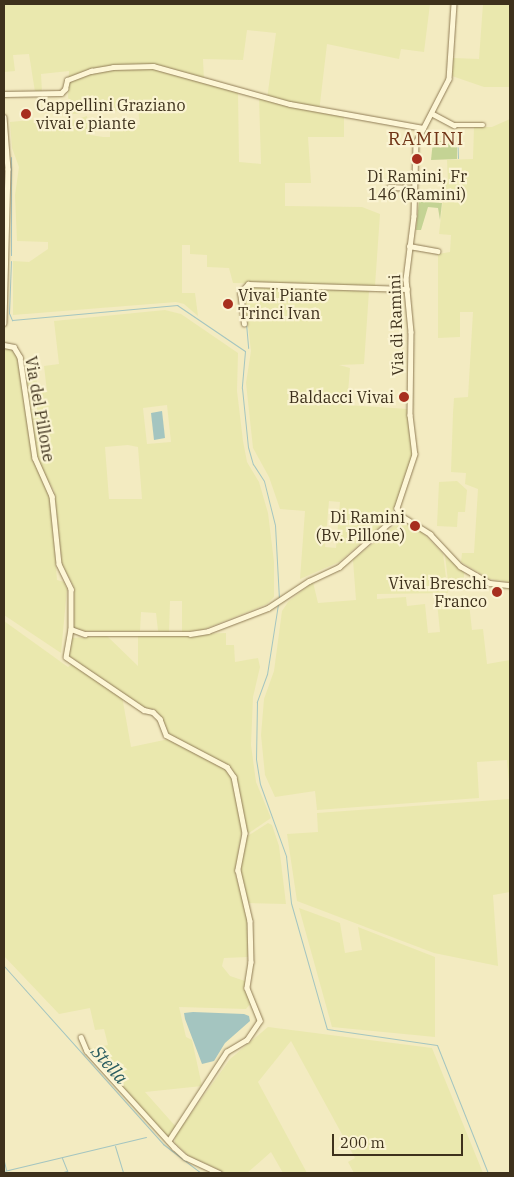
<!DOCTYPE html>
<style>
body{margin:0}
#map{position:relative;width:514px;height:1177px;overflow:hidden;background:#f3ebc1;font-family:"IBM Plex Serif",serif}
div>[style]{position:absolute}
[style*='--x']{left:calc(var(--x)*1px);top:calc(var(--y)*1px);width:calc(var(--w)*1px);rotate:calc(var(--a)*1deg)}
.farmland>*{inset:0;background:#eae8ae}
.green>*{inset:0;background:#c4d394}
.water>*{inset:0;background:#a4c5c0}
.stream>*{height:1px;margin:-0.5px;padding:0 0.5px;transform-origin:0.5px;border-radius:0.5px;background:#a4c5c0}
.roads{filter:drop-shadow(0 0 1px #907c56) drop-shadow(0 0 1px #907c56)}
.street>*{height:4.5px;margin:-2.25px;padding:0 2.25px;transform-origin:2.25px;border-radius:2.25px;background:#fdf6d6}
.dots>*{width:14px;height:14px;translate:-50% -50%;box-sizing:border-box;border:2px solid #faf3d2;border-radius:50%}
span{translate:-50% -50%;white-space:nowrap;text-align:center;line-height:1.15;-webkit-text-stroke:4.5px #faf3d2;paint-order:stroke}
.poi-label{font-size:16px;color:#3e311c}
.left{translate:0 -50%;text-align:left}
.right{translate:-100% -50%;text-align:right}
.street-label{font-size:16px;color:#3e311c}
.water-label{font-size:18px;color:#295c5f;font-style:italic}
.quarter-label{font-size:19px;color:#703416;letter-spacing:1px}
.frame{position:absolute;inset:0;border:5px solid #3e311c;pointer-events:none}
.scale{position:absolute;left:332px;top:1134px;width:131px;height:22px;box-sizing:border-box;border:2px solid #3e311c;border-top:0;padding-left:6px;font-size:15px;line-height:18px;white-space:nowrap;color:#3e311c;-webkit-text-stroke:4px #faf3d2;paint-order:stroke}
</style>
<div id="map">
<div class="farmland">
<i style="clip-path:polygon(evenodd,4px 4px,430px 4px,424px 52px,401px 49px,399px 59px,327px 44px,319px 112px,344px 116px,344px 137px,308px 137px,311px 183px,285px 183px,285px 206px,362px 207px,380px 214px,375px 286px,233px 283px,229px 268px,207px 267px,207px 255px,190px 254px,190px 245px,182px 245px,182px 293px,195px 293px,198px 316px,184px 304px,176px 302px,13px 315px,13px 261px,29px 262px,48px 249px,48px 242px,17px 241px,15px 195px,19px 167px,12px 148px,10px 122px,53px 118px,75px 120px,87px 116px,90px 135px,103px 137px,110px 137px,110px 125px,140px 125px,138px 109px,73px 114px,68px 97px,69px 71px,41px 74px,42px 92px,35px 92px,29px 54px,13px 55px,15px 71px,4px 72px,4px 4px,247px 30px,276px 33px,267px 99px,259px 97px,261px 164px,239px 162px,238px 92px,204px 81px,203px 59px,243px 60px,247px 30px)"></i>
<i style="clip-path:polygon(483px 4px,510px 4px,510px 582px,490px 579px,461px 562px,462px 553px,474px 553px,478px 489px,465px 484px,466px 473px,451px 472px,453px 413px,454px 398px,468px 397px,473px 312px,460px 312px,460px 337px,438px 338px,438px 254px,450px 252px,451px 235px,439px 234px,445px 181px,448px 181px,447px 160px,473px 159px,474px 127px,492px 127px,510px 119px,510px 87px,484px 87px,452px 76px,453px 58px,479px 59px)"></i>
<i style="clip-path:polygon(evenodd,253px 287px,369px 291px,364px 364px,339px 365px,350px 368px,347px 405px,408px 409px,413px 454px,391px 517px,339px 562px,300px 579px,305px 511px,280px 509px,269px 477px,253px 448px,246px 383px,251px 351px,244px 293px,253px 287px,329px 501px,340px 502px,336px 548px,325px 547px,329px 501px)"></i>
<i style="clip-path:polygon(evenodd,165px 310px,181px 314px,238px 353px,237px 391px,243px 441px,247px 462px,259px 482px,268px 513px,274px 562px,274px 597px,267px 604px,202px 630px,182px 632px,182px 601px,170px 601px,169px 632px,158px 631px,156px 613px,141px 612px,140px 631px,81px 631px,72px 627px,71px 622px,74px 587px,62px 564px,54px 490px,38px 465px,25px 368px,35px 367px,38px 392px,47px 392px,44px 366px,59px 364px,54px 321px,165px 310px,167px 405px,171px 442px,147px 444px,143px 408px,167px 405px,165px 310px,128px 445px,138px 447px,142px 499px,109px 499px,105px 447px,128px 445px)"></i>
<i style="clip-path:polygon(4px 348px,11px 349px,16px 355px,22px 376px,33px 460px,50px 493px,57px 580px,64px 582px,67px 589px,61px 653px,4px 615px)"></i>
<i style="clip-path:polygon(457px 481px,467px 490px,465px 512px,458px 512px,457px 527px,437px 526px,439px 482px)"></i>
<i style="clip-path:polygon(406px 523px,423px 533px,443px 554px,448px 593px,377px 594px,377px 599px,406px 597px,407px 606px,425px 604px,428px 633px,440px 632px,437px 602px,446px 602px,447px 605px,469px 603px,472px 630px,483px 629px,487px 664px,510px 660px,510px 794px,507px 760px,477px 762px,479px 798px,317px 810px,315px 791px,275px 797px,265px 775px,261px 735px,264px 699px,274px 671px,282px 611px,288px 602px,313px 582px,318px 603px,356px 600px,353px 560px,395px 525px)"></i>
<i style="clip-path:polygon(445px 555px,464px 572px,464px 580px,448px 581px)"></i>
<i style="clip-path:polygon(4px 621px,68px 667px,72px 664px,122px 696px,131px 747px,169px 739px,225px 768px,232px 777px,242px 828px,235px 873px,247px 915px,248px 957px,224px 958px,222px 966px,230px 976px,245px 981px,251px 1003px,246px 1009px,179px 1007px,186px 1037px,192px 1040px,202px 1086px,145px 1092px,177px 1128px,169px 1138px,88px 1049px,108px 1045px,104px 1029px,95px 1030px,90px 1008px,59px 1014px,4px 956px)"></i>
<i style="clip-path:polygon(226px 633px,226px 645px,234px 645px,235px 662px,258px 658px,260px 667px,253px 697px,251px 745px,256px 782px,271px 818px,246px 835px,232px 768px,168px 734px,154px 711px,143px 707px,68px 655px,70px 638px,107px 636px,138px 666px,138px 636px)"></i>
<i style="clip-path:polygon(510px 799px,510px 892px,493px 895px,498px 966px,434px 953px,297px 901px,287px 834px,318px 832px,317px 813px)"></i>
<i style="clip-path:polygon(268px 823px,272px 825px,279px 846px,286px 904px,249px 903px,242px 886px,240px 866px,246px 837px)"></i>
<i style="clip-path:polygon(299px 908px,340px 923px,345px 953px,362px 950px,358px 927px,435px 957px,435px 1037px,332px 1027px)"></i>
<i style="clip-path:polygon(268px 1027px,432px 1048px,483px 1173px,354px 1173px,348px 1162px,355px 1158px,291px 1041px,258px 1082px,307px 1173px,283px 1173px,271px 1152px,247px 1173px,226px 1173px,189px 1156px,175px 1143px,175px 1136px,230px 1059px)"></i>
</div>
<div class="green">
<i style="clip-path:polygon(433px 141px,457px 142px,457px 159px,431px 160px)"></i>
<i style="clip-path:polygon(419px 201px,442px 203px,440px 220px,438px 208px,428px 207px,421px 230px,416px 230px)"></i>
</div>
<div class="water">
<i style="clip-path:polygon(162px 411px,165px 438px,154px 440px,151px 413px)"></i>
<i style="clip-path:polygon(193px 1012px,244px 1014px,249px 1016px,250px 1021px,225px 1043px,214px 1061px,202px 1064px,185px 1019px,184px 1013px)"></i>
</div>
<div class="stream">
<i style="--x:457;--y:130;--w:28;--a:88"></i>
<i style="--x:11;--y:157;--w:98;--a:90"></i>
<i style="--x:11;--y:261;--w:52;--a:92.2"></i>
<i style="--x:9;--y:313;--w:8;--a:67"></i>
<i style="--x:12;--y:320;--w:166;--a:-5.2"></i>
<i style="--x:177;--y:305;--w:82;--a:34.1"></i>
<i style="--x:245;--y:351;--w:37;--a:95"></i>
<i style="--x:242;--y:388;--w:59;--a:84.2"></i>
<i style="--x:248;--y:447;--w:18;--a:74"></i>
<i style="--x:253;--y:464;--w:20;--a:57"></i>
<i style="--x:264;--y:481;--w:45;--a:76"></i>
<i style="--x:275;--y:525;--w:75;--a:86.9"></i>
<i style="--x:243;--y:292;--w:12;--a:85"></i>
<i style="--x:246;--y:323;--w:25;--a:85"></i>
<i style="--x:278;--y:604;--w:71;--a:98.9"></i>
<i style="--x:267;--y:674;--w:30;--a:110"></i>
<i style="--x:257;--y:702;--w:57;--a:91"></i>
<i style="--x:256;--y:759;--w:25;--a:81"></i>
<i style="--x:260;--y:784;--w:77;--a:70.1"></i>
<i style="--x:286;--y:856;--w:47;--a:83.9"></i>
<i style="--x:291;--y:903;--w:131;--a:74.1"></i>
<i style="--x:327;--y:1029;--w:111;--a:8.3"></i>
<i style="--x:437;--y:1045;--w:138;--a:68.3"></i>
<i style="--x:4;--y:966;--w:239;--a:48.2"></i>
<i style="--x:163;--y:1144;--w:48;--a:37.3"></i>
<i style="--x:115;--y:1146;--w:28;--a:73"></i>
<i style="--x:62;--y:1158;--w:16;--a:68"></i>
<i style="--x:4;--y:1161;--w:9;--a:77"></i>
<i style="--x:4;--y:1171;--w:146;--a:-13.5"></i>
<i style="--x:60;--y:1173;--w:7;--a:-16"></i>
</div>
<div class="roads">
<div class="street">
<i style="--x:454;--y:4;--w:75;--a:93.8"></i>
<i style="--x:449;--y:79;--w:72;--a:117.3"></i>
<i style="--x:416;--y:143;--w:73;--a:91.6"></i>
<i style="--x:414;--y:216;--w:64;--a:97.2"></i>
<i style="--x:406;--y:279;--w:53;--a:84.6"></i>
<i style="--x:411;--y:332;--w:83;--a:90.7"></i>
<i style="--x:410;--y:415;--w:39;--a:83"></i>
<i style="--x:415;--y:454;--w:57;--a:108.4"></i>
<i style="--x:397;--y:508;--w:8;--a:67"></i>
<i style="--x:400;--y:515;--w:36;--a:32"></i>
<i style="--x:430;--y:534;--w:44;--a:46.8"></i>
<i style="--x:460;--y:566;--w:34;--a:30"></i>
<i style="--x:490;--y:583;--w:20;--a:6"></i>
<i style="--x:4;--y:94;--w:57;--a:-1"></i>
<i style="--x:61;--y:93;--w:6;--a:-45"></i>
<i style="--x:65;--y:89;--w:9;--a:-77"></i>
<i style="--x:67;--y:80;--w:26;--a:-21"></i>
<i style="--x:91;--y:71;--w:22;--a:-10"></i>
<i style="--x:113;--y:67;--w:40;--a:-1.4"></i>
<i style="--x:153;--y:66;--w:142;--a:15.5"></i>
<i style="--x:290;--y:104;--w:135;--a:10.2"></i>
<i style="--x:433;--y:114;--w:24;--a:28"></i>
<i style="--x:454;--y:125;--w:29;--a:0"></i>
<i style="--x:4;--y:117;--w:52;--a:85.6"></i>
<i style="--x:8;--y:169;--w:154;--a:91.5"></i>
<i style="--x:389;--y:187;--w:25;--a:2"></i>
<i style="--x:409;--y:246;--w:29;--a:10"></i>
<i style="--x:244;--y:324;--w:31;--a:-97"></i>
<i style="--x:240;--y:293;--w:12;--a:-48"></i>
<i style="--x:248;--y:284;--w:159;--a:1.8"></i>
<i style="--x:4;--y:345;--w:10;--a:11"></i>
<i style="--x:14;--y:347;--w:12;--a:59"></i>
<i style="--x:20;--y:357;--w:102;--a:81.6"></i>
<i style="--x:35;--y:458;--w:42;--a:65.9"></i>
<i style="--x:52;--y:496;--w:68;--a:84.1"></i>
<i style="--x:59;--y:564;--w:28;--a:64"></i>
<i style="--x:71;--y:589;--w:40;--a:90"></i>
<i style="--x:71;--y:629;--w:28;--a:100"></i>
<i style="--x:66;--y:657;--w:94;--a:34.2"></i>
<i style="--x:144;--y:710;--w:9;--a:13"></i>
<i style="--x:153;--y:712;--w:10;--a:45"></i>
<i style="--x:160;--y:719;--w:17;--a:69"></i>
<i style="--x:166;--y:735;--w:69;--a:27.7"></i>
<i style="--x:227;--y:767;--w:12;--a:55"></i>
<i style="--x:234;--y:777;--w:57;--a:78.9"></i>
<i style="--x:245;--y:833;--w:38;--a:101"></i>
<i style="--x:238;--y:870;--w:52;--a:76.8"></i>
<i style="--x:250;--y:921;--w:41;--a:88.6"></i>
<i style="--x:251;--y:962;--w:26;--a:99"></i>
<i style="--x:247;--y:988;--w:35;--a:68"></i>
<i style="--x:260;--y:1021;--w:23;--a:124"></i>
<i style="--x:247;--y:1040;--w:23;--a:149"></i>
<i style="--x:227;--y:1052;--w:106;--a:123.1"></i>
<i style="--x:71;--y:629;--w:15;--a:20"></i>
<i style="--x:85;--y:634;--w:105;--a:0"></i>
<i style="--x:190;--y:634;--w:18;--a:-9"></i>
<i style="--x:208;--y:631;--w:64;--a:-21"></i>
<i style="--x:268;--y:608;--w:49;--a:-33.4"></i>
<i style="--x:309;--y:581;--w:33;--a:-25"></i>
<i style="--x:339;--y:567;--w:80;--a:-41.5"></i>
<i style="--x:81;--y:1037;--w:15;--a:67"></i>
<i style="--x:87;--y:1051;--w:130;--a:47.8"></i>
<i style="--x:174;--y:1147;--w:15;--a:42"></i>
<i style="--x:185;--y:1157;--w:38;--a:25"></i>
</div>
</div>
<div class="dots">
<i style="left:26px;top:114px;background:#a72e1e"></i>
<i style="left:417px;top:159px;background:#a72e1e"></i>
<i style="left:228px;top:304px;background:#a72e1e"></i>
<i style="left:404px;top:397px;background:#a72e1e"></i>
<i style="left:415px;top:526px;background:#a72e1e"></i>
<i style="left:497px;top:592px;background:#a72e1e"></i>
</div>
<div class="poi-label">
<span class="left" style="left:36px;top:114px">Cappellini Graziano<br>vivai e piante</span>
<span style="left:417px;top:185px">Di Ramini, Fr<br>146 (Ramini)</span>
<span class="left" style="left:238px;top:304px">Vivai Piante<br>Trinci Ivan</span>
<span class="right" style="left:394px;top:397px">Baldacci Vivai</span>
<span class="right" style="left:405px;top:526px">Di Ramini<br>(Bv. Pillone)</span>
<span class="right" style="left:487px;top:592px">Vivai Breschi<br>Franco</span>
</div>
<div class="street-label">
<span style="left:396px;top:325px;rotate:-92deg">Via di Ramini</span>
<span style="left:40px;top:409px;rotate:80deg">Via del Pillone</span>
</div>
<div class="water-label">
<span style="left:109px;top:1065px;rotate:48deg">Stella</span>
</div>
<div class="quarter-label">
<span style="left:426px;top:139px">RAMINI</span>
</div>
<div class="frame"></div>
<div class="scale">200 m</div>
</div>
